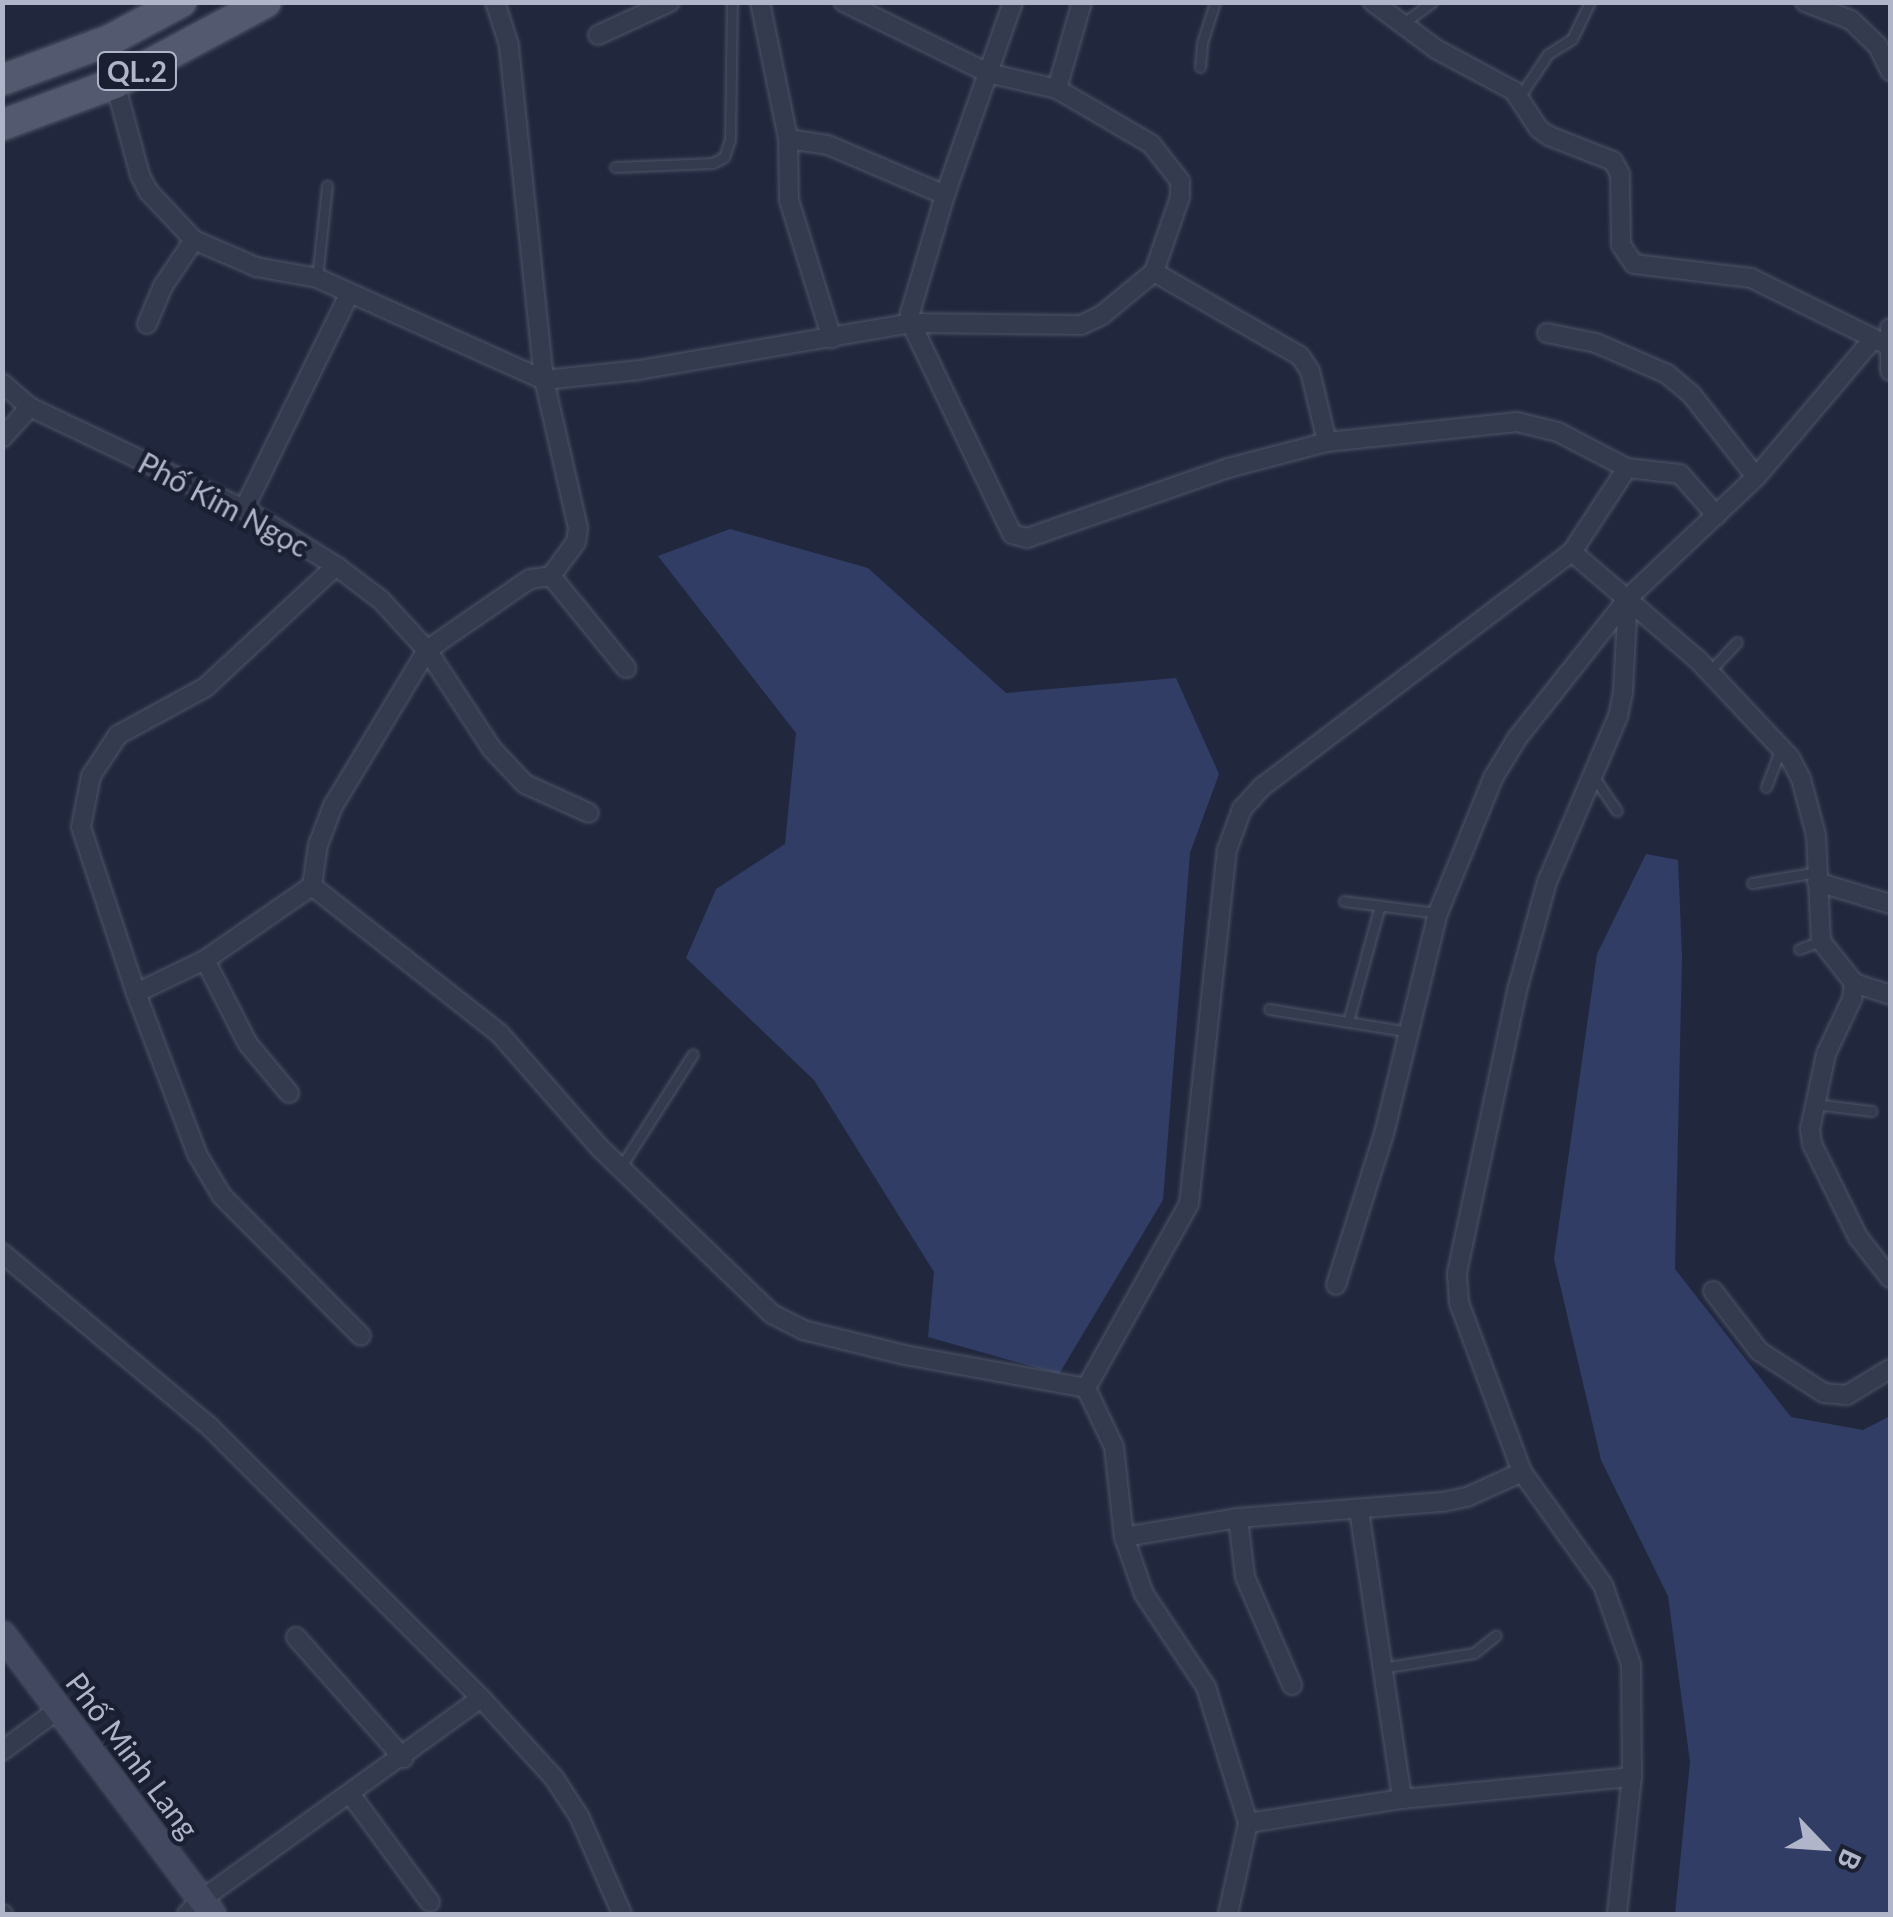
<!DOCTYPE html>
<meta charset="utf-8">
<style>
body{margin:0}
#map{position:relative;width:1893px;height:1917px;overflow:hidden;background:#21283e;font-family:Lato,sans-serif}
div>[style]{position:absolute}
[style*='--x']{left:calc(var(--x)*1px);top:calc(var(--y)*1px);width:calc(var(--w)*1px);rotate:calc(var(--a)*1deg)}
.water>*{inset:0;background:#313d64}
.roads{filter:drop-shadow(0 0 2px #505568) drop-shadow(0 0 2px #505568)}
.lane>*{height:9px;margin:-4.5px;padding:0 4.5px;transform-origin:4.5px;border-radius:4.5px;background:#353b4e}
.street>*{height:18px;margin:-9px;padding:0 9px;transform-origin:9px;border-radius:9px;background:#353b4e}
.secondary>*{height:25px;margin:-12.5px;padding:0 12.5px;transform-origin:12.5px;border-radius:12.5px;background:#434861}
.primary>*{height:30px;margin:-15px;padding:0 15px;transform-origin:15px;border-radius:15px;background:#53596e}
span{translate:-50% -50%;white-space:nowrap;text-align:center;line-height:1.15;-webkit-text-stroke:9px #1a2032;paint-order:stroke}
.shield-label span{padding:2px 8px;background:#1a2032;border:2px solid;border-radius:8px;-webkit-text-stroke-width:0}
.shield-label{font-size:28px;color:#b0b5c9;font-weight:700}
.street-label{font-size:30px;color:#b0b5c9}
.frame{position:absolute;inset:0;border:5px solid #b0b5c9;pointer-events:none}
.north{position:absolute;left:1773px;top:1797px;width:100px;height:100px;-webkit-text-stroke:8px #1a2032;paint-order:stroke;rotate:115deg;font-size:28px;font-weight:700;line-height:40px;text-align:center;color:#b0b5c9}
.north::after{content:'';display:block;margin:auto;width:35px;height:45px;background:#b0b5c9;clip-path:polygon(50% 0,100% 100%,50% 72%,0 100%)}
</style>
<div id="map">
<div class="water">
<i style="clip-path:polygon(730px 529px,868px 568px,1006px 693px,1176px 678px,1219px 774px,1190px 853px,1163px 1200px,1059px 1374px,928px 1337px,934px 1272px,814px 1080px,686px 958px,716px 889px,785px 844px,796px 733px,658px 556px)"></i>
<i style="clip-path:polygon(1646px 854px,1678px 860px,1682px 957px,1675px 1269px,1791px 1417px,1863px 1430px,1890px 1416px,1890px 1914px,1675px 1914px,1690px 1762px,1668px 1596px,1601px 1460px,1554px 1259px,1597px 954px)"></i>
</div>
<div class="roads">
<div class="lane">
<i style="--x:1402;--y:24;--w:37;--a:-36"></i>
<i style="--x:1200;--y:67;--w:24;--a:-85"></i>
<i style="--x:1202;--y:43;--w:43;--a:-72.4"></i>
<i style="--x:1520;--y:96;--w:50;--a:-56.3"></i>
<i style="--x:1548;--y:54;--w:28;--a:-32"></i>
<i style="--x:1572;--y:39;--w:41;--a:-64.1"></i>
<i style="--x:615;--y:167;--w:98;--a:-2.3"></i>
<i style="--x:713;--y:163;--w:13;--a:-29"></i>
<i style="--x:724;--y:157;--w:18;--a:-71"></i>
<i style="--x:730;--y:140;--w:138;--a:-89.2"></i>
<i style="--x:317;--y:278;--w:93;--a:-83.8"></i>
<i style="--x:1709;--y:672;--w:41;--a:-47"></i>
<i style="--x:1593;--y:776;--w:42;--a:55.6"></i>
<i style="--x:1766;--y:787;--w:40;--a:-69"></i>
<i style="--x:1752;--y:883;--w:66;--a:-9.6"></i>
<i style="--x:1344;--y:901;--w:95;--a:7.3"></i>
<i style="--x:1799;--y:949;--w:23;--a:-20"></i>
<i style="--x:1269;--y:1009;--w:142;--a:9.3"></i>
<i style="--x:1348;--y:1022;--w:121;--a:-74.7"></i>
<i style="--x:1815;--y:1104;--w:57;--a:7"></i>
<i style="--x:620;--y:1168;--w:135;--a:-57.4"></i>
<i style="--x:1382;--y:1668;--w:93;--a:-9.3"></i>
<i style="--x:1474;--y:1653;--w:28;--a:-39"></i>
</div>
<div class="street">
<i style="--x:760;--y:2;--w:140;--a:78.4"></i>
<i style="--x:788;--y:139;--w:61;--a:89.1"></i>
<i style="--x:789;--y:200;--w:145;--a:72.8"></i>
<i style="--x:1013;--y:2;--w:205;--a:109.4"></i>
<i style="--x:945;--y:195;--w:123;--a:106.5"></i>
<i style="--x:910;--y:313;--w:10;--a:84"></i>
<i style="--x:911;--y:323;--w:234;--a:64.4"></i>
<i style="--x:1012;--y:534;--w:16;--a:15"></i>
<i style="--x:1027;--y:538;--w:213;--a:-19.2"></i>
<i style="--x:1228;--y:468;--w:102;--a:-14.7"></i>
<i style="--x:1327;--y:442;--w:191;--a:-6"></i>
<i style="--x:1517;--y:422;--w:42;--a:13.7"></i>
<i style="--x:1558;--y:432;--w:78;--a:27.6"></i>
<i style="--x:1627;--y:468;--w:53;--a:6.5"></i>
<i style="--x:1680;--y:474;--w:55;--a:48.7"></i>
<i style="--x:1373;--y:2;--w:79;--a:36.7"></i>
<i style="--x:1436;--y:49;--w:89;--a:28.3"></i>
<i style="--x:1514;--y:91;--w:45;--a:56.7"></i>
<i style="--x:1539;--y:129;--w:12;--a:35"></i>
<i style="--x:1549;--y:136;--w:69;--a:21.3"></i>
<i style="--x:1613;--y:161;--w:15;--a:62"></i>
<i style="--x:1620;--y:174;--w:71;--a:89.2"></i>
<i style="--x:1621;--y:245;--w:23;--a:56"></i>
<i style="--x:1634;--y:264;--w:118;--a:6.8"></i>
<i style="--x:1751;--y:278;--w:154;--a:26.2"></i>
<i style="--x:1805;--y:2;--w:49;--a:21.4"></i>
<i style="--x:1851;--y:20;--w:37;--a:44"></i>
<i style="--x:1878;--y:46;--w:28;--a:64"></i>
<i style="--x:598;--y:35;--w:79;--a:-24.6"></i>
<i style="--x:115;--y:83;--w:95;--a:74.8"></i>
<i style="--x:140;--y:175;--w:18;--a:63"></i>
<i style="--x:148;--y:191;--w:67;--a:46.8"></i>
<i style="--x:194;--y:240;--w:68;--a:23.5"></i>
<i style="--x:256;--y:267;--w:62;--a:10.2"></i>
<i style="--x:317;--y:278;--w:249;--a:24.2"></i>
<i style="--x:544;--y:380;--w:96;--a:-6"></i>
<i style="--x:639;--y:370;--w:276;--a:-9.8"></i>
<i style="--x:911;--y:323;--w:170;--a:0.7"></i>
<i style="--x:1081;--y:325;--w:23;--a:-25"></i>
<i style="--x:1102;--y:315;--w:67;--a:-39.6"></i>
<i style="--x:1154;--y:272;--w:79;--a:-70.9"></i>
<i style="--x:1180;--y:197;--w:16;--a:-90"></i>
<i style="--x:1180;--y:181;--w:47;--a:-128.1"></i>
<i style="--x:1151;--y:144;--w:109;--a:-149.7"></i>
<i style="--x:1057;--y:89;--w:71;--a:-166.9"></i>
<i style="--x:988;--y:73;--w:161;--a:-153.8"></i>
<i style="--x:1057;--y:89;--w:91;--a:-74"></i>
<i style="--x:788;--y:139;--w:40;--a:8.5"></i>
<i style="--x:828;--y:145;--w:127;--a:23.1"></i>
<i style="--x:1154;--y:272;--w:168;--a:29.9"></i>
<i style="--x:1300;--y:356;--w:18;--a:56"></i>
<i style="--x:1310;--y:371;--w:73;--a:76.5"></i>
<i style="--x:147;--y:324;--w:41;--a:-67.2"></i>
<i style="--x:163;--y:286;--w:55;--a:-56"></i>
<i style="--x:1890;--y:328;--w:43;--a:90"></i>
<i style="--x:1547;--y:333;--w:50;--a:11.5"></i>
<i style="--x:1596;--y:343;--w:77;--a:23.6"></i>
<i style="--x:1667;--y:374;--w:31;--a:40"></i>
<i style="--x:1691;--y:394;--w:105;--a:51.9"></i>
<i style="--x:2;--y:383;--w:37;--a:41"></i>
<i style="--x:30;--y:407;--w:237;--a:25.5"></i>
<i style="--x:244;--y:509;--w:108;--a:31.8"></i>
<i style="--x:336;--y:566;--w:56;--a:37.1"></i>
<i style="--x:381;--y:600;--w:68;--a:47.4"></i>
<i style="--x:427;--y:650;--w:118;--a:56.7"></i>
<i style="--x:492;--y:749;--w:48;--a:46.7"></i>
<i style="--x:525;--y:784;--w:70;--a:24.4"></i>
<i style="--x:2;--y:438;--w:42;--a:-47.9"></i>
<i style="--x:244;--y:509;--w:238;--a:-63.9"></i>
<i style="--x:1572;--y:552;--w:167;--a:40.6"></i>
<i style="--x:1699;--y:661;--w:133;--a:46.8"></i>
<i style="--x:1790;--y:758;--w:24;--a:62"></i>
<i style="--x:1801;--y:779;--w:58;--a:75"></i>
<i style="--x:1816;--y:835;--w:106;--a:87.3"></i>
<i style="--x:1821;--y:941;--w:53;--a:51.8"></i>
<i style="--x:1854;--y:983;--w:38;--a:18"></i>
<i style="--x:336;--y:566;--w:178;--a:137.1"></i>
<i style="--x:206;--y:687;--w:100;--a:151.4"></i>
<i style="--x:118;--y:735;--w:49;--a:123.4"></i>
<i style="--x:91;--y:776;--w:52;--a:101.1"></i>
<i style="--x:81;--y:827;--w:175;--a:71.7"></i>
<i style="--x:136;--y:993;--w:172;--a:69.2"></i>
<i style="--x:197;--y:1154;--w:49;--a:59.2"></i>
<i style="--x:222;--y:1196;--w:197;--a:45.2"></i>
<i style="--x:551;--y:576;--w:119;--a:50.8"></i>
<i style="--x:1817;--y:882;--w:76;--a:16.8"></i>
<i style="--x:312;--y:886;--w:238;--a:38.2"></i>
<i style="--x:499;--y:1033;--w:153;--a:48.7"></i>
<i style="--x:600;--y:1148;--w:239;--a:44"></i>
<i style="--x:772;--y:1314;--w:35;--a:27"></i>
<i style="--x:803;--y:1330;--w:105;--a:13.8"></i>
<i style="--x:905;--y:1355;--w:184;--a:10.3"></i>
<i style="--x:205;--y:960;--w:94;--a:62.9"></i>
<i style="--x:248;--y:1044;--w:64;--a:50.1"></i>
<i style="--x:1854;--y:983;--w:16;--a:97"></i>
<i style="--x:1852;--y:999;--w:61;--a:115.3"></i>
<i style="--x:1826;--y:1054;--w:77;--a:102"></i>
<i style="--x:1810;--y:1129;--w:15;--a:82"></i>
<i style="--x:1812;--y:1144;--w:104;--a:63.7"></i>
<i style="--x:1858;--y:1237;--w:52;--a:52"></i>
<i style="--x:136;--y:993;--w:76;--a:-25.6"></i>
<i style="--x:205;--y:960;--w:130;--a:-34.7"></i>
<i style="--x:312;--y:886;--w:41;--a:-81.7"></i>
<i style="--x:318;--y:845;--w:42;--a:-69"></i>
<i style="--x:333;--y:806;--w:182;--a:-58.9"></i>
<i style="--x:427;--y:650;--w:125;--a:-34.6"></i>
<i style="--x:530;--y:579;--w:21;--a:-8"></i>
<i style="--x:551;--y:576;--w:42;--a:-53.7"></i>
<i style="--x:576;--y:542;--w:14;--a:-82"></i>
<i style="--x:578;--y:528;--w:152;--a:-102.9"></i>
<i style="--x:544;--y:380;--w:337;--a:-96"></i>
<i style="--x:509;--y:45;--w:45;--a:-108"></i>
<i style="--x:2;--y:1253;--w:271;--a:39.9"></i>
<i style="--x:210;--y:1427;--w:383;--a:45"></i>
<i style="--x:481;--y:1698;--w:108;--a:47.6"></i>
<i style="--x:554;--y:1778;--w:45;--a:56.7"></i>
<i style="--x:579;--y:1816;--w:107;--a:66.3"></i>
<i style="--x:1336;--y:1285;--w:158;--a:-72.4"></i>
<i style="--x:1384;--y:1134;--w:228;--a:-76.3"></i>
<i style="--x:1438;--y:913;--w:146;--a:-67.8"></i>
<i style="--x:1493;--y:778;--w:48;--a:-58.6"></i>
<i style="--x:1518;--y:737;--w:177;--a:-51.6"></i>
<i style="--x:1628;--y:598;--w:176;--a:-43.4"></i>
<i style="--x:1756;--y:477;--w:181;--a:-49.7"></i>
<i style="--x:1713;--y:1291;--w:76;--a:52.5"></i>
<i style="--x:1759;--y:1351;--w:77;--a:32.9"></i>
<i style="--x:1824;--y:1393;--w:23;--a:5"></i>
<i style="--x:1847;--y:1395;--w:50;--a:-31.2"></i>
<i style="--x:1086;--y:1388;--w:211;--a:-60.8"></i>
<i style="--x:1189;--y:1204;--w:356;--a:-83.9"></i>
<i style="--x:1227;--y:850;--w:44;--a:-69.9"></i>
<i style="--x:1242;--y:809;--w:30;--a:-48"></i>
<i style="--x:1262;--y:787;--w:389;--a:-37.2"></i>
<i style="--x:1572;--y:552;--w:100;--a:-56.8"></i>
<i style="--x:1086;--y:1388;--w:65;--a:64.6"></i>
<i style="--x:1114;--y:1447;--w:91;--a:83.7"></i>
<i style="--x:1124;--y:1537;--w:60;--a:70.7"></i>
<i style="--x:1144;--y:1594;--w:112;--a:56.3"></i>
<i style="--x:1206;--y:1687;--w:142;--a:72.8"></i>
<i style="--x:1248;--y:1823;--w:93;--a:102.4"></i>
<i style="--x:1359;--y:1510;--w:292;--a:81.5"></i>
<i style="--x:1238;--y:1518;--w:59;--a:83.2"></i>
<i style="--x:1245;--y:1577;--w:118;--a:66.5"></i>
<i style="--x:1124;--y:1537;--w:116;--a:-9.5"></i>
<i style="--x:1238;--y:1518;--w:206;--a:-4.5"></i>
<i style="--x:1443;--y:1502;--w:25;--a:-12"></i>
<i style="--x:1467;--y:1497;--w:60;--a:-24.4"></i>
<i style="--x:296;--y:1637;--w:162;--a:48.5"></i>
<i style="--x:2;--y:1751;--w:71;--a:-36.4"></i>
<i style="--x:351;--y:1795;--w:133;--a:53.6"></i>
<i style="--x:1248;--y:1823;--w:156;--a:-8.9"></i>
<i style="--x:1402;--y:1799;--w:231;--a:-5.5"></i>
<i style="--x:2;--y:1914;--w:1;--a:0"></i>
<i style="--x:187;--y:1914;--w:20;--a:-45"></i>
<i style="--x:201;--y:1900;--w:345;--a:-35.8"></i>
<i style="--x:1617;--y:1914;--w:138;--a:-83.8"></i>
<i style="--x:1632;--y:1777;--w:113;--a:-90.5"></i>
<i style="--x:1631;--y:1664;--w:84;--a:-109.5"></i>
<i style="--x:1603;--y:1585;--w:139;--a:-125.6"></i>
<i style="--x:1522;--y:1472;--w:180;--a:-110.4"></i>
<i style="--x:1459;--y:1303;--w:30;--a:-94"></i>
<i style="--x:1457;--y:1273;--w:292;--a:-78"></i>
<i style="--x:1518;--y:987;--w:109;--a:-74.6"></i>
<i style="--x:1547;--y:882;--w:181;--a:-66.8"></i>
<i style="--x:1618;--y:716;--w:25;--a:-78"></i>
<i style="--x:1623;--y:692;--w:94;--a:-87"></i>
</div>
<div class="secondary">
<i style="--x:2;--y:1634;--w:350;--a:53.1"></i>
</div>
<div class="primary">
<i style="--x:2;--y:80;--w:115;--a:-20.3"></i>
<i style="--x:110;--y:40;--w:81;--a:-28.2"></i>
<i style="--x:2;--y:125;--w:121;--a:-20.4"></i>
<i style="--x:115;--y:83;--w:171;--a:-28.2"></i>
</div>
</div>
<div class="shield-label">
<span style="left:137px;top:71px">QL.2</span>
</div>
<div class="street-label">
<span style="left:224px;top:504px;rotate:28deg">Phố Kim Ngọc</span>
<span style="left:133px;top:1755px;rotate:53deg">Phố Minh Lang</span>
</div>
<div class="frame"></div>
<div class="north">B</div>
</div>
